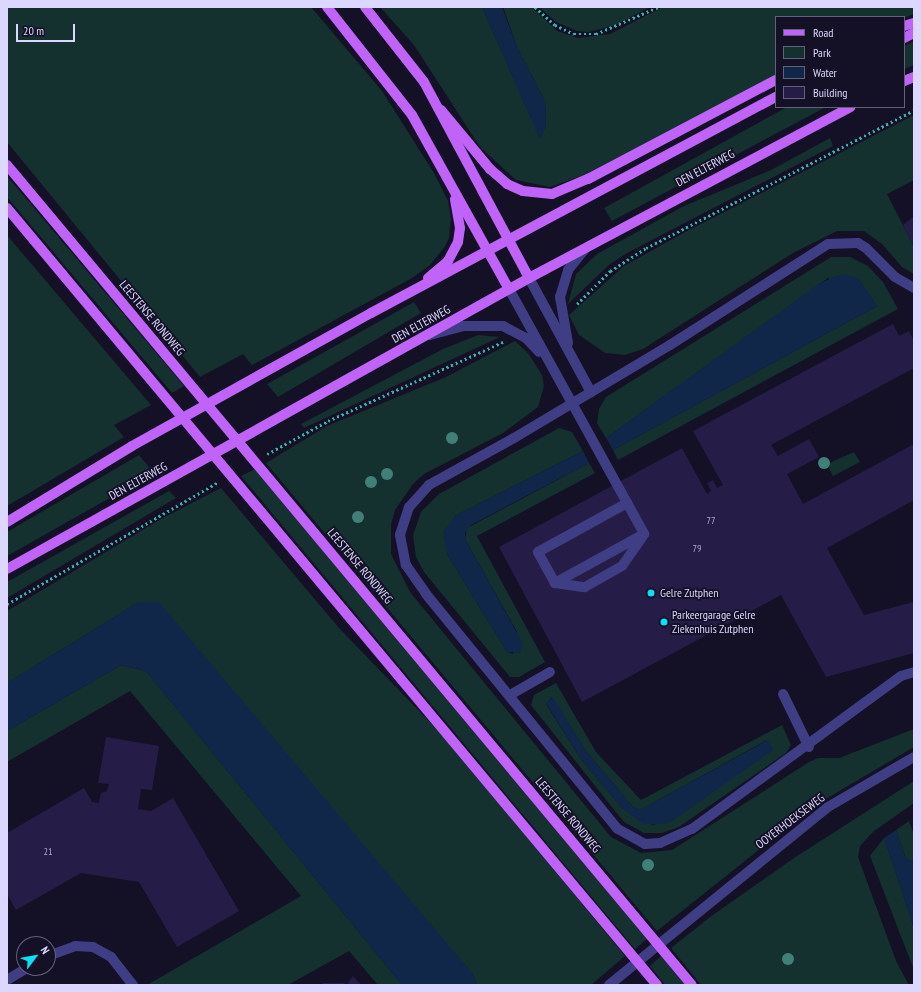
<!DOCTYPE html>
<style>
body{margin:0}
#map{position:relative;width:921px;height:992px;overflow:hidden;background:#141026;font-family:"PT Sans Narrow",sans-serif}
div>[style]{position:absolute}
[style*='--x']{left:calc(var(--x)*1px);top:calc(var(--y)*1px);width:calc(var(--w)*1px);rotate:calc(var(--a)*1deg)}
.green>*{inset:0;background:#14302f}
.water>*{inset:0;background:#10274a}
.building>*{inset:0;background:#251d47}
.path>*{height:2.5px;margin-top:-1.25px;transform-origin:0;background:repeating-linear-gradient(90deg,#34b4ab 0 2px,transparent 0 5px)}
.minor>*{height:10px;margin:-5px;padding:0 5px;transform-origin:5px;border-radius:5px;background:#3f3d84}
.major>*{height:10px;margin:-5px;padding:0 5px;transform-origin:5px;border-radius:5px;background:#bf63f9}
.trees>*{width:12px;height:12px;margin:-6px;border-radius:50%;background:#418079}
.dots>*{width:11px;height:11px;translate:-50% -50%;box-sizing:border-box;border:2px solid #141026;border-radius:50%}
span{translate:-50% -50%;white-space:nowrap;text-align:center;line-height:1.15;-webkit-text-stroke:3.5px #141026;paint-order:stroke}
.number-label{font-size:10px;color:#aea8d0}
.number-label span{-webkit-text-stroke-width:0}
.street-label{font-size:12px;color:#dbd7fe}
.poi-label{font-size:12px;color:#dbd7fe}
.left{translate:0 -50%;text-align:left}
.frame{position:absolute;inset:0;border:8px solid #dbd7fe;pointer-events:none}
.legend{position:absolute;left:775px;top:16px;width:130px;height:92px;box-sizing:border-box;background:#141026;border:1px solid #64607c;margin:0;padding:5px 7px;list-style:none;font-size:12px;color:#dbd7fe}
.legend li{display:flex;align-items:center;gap:8px;height:20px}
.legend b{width:20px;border:1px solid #64607c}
.north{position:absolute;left:16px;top:936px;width:40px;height:40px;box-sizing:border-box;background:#141026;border:1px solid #64607c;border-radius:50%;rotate:58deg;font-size:11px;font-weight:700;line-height:16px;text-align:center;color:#dbd7fe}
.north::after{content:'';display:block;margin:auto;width:14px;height:18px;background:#0be1f6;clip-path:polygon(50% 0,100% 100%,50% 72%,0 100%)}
.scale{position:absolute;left:16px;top:24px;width:59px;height:18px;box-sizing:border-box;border:2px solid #dbd7fe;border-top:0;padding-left:5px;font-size:12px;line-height:14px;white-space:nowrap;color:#dbd7fe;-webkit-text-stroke:3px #141026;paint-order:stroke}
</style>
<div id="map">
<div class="green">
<i style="clip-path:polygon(7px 7px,311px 7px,382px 91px,434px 173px,448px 201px,451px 218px,449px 238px,444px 248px,429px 266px,412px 278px,252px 365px,243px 354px,200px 377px,7px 142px)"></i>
<i style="clip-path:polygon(380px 7px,482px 7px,540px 138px,546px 126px,545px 101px,517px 47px,503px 7px,532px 7px,557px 31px,578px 38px,610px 34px,663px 7px,914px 7px,914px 14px,904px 18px,776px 17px,776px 76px,584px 175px,550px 187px,516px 180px,480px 147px,414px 45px)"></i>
<i style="clip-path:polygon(539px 7px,650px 7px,616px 25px,589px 32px,577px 31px,556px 22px)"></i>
<i style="clip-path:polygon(914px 41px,914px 65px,904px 69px,904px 46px)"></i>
<i style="clip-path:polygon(787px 107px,826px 107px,612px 221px,604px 208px)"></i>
<i style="clip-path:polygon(914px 115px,914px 180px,887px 194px,914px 247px,914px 274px,902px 267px,882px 244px,864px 231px,837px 231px,793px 253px,643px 349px,625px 355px,605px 353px,579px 335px,569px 315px,624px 266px,687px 231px)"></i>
<i style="clip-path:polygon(830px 138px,833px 146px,627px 253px,610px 264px,568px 304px,576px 274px,597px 254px,684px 206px,771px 170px)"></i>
<i style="clip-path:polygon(7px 176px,184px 386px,172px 393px,7px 197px)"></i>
<i style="clip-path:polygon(7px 235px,151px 405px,114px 425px,124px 437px,7px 506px)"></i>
<i style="clip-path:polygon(831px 257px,850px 257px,868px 266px,883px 282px,898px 309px,618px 460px,613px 450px,877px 306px,828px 278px,606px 438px,597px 423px,599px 409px,606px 397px)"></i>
<i style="clip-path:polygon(414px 302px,421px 313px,278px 397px,267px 384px)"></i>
<i style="clip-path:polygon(478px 335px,500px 337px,304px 428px,301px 424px,443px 349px)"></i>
<i style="clip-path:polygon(515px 341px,528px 353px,542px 375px,544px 386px,538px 407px,503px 433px,424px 474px,413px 484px,395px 510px,391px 525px,391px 554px,410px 592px,611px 837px,641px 853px,672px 850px,809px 762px,818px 758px,839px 758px,914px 729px,914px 747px,814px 806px,657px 931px,266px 463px,327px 426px,446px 377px)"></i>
<i style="clip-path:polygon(559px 428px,572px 432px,583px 451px,455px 516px,447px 554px,507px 652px,513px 654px,517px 632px,465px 539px,467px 528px,589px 463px,595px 473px,477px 536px,545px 662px,519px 677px,510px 677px,424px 572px,416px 557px,413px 535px,421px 512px,439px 494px)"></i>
<i style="clip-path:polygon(854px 452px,860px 462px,833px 476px,827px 464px)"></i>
<i style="clip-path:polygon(139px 455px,154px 473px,7px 556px,7px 532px)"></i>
<i style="clip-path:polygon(255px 469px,647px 939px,635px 949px,241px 476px)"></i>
<i style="clip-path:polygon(221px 488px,339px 628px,449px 742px,625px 956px,591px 985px,477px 985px,472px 973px,139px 602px,7px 683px,7px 611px,161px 519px)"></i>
<i style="clip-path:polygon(169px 491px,176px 498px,7px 598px,7px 582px)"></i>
<i style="clip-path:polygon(121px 665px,146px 671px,402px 985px,378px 985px,349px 951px,288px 985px,147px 985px,301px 896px,130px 691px,7px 762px,7px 731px)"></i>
<i style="clip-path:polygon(evenodd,556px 683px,596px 752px,641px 800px,782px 725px,791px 745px,786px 753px,679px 827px,662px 833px,644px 833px,624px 822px,611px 806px,531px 705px,534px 695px,556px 683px,552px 697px,585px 750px,633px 807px,640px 810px,767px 740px,674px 820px,652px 825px,622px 808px,581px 759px,546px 704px,552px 697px)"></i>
<i style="clip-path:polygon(914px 781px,914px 803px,874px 831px,860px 846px,858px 857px,896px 961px,909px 985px,701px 985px,671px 948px,710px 917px,794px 858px)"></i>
<i style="clip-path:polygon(909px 821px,914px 835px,914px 861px,911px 862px,906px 859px,896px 830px)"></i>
<i style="clip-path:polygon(884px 838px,914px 928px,914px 970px,870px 856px)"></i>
<i style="clip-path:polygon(661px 956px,685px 985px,665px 985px,650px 966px)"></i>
</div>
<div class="water">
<i style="clip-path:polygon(482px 7px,502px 7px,517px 47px,545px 101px,546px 126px,540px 139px)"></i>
<i style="clip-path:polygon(842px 274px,859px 279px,877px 306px,613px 450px,606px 438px,820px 283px)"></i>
<i style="clip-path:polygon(583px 451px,589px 463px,471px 525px,465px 533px,465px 539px,522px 642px,520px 653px,507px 652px,447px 554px,443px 532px,455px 516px)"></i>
<i style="clip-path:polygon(139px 602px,159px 602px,472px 973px,477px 985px,402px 985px,146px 671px,121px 665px,7px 731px,7px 683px)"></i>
<i style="clip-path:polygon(553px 697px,585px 750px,633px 807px,640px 810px,768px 740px,773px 750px,674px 820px,663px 824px,643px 824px,622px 808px,581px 759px,546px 703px)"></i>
<i style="clip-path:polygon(896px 830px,906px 859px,914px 861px,914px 928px,884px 838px)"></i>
</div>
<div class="building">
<i style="clip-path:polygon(914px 216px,914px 247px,903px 225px)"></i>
<i style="clip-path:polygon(893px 324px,899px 336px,909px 331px,914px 341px,914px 368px,771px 445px,778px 456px,809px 439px,819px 457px,787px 474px,803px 504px,914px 444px,914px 500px,827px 548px,864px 615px,914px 602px,914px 653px,826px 677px,781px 595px,582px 702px,499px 547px,682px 448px,707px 494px,711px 491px,707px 483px,713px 480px,717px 488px,723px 485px,693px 431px)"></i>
<i style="clip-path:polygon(106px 737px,159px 746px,152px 790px,141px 789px,138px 809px,151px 811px,173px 798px,239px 911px,177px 947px,139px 882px,81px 873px,16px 910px,7px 894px,7px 833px,84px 788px,92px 802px,99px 803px,101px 793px,107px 791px,109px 784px,98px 783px)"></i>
<i style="clip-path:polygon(353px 976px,361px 985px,347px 985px)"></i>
<i style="clip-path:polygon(324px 983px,343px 983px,347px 985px,319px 985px)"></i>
</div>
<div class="path">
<i style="--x:535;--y:7;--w:27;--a:42"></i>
<i style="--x:555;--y:25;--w:21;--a:25"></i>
<i style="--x:574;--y:34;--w:22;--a:0"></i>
<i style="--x:596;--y:34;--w:68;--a:-23.5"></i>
<i style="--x:577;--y:304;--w:47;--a:-45"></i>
<i style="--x:610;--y:271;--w:43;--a:-32.6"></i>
<i style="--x:646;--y:248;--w:301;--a:-27.2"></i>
<i style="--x:267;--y:454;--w:69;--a:-28.4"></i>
<i style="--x:328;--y:421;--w:192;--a:-24.3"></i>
<i style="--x:7;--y:604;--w:244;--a:-30"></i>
</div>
<div class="minor">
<i style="--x:529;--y:278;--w:130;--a:61.5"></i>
<i style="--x:914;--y:288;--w:22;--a:-150"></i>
<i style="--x:895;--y:277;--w:41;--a:-135"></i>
<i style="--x:866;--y:248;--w:9;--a:-148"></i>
<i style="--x:858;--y:243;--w:30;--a:178"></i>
<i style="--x:828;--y:244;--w:188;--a:147.4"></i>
<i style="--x:670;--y:345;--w:182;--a:149.2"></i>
<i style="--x:514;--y:438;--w:97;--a:151.1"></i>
<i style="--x:429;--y:485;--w:30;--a:132"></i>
<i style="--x:409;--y:507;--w:29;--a:108"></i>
<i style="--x:400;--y:535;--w:31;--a:79"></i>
<i style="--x:406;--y:565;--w:35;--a:55"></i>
<i style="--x:426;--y:594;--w:303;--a:50.8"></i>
<i style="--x:618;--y:829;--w:31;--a:29"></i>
<i style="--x:645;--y:844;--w:15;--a:-4"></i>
<i style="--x:660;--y:843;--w:35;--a:-24"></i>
<i style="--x:692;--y:829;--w:259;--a:-36.2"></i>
<i style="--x:901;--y:676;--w:14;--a:-17"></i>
<i style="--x:509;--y:289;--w:280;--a:61.1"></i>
<i style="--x:644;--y:534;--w:102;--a:151.2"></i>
<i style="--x:555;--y:583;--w:35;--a:-119"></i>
<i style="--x:538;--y:552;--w:102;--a:-28.8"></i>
<i style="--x:430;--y:335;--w:35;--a:-15"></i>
<i style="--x:464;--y:326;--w:39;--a:0"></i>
<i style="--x:503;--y:326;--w:26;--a:28"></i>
<i style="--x:526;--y:338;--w:19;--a:47"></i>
<i style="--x:568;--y:343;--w:47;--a:-99.9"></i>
<i style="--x:560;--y:297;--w:28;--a:-73"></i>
<i style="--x:568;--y:270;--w:27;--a:-51"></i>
<i style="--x:555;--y:583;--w:30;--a:8"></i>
<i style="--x:585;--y:587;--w:43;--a:-29.6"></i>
<i style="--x:622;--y:566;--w:35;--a:-55"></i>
<i style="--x:783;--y:694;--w:59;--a:63.9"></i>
<i style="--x:510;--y:695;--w:46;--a:-29.9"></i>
<i style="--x:48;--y:956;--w:29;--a:-20"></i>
<i style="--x:75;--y:946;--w:18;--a:3"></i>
<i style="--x:93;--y:947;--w:21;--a:29"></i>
<i style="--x:111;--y:957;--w:36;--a:52"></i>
<i style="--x:7;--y:980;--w:23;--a:-31"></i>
<i style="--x:609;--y:985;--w:282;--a:-39.1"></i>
<i style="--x:828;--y:807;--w:99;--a:-30.2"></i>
</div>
<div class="major">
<i style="--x:327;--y:7;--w:137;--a:51.8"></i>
<i style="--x:412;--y:115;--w:199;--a:60.9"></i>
<i style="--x:365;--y:7;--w:95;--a:51.8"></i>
<i style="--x:424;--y:82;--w:222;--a:61.8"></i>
<i style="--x:904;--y:26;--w:10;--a:-17"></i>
<i style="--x:904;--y:38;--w:11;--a:-27"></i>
<i style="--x:904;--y:81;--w:11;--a:-22"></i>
<i style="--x:441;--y:110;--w:77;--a:50.3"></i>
<i style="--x:490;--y:169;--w:23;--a:41"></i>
<i style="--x:507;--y:184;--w:17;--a:24"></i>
<i style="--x:523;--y:191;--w:29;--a:6"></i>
<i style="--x:552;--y:194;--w:39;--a:-23"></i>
<i style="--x:588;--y:179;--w:212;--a:-27.8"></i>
<i style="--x:7;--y:165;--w:1068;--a:50.13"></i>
<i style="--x:7;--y:208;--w:1013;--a:50.09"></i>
<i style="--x:428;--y:278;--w:26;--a:-40"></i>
<i style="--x:448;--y:261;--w:21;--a:-62"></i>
<i style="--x:458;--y:242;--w:14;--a:-82"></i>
<i style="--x:460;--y:228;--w:29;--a:-100"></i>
<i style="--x:7;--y:522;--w:146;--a:-31.3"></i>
<i style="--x:132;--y:446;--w:274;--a:-29.1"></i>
<i style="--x:371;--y:313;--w:459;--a:-28.1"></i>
<i style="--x:7;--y:569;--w:598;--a:-29.14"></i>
<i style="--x:529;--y:278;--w:364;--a:-28"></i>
</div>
<div class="trees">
<i style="left:452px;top:438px"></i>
<i style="left:824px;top:463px"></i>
<i style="left:387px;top:474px"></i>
<i style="left:371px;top:482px"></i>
<i style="left:358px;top:517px"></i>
<i style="left:648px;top:865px"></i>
<i style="left:788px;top:959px"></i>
</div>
<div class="dots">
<i style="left:651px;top:593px;background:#0be1f6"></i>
<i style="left:664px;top:622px;background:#0be1f6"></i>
</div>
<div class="number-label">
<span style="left:711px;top:521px">77</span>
<span style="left:697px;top:549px">79</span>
<span style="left:48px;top:852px">21</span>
</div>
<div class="street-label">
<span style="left:705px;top:168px;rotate:-28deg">DEN ELTERWEG</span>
<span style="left:152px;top:318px;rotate:50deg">LEESTENSE RONDWEG</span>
<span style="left:421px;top:324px;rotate:-29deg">DEN ELTERWEG</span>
<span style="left:138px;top:481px;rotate:-29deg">DEN ELTERWEG</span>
<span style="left:360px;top:566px;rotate:50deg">LEESTENSE RONDWEG</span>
<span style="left:568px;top:815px;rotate:50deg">LEESTENSE RONDWEG</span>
<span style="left:790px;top:821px;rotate:-37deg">OOYERHOEKSEWEG</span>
</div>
<div class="poi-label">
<span class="left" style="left:660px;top:593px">Gelre Zutphen</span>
<span class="left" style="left:672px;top:622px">Parkeergarage Gelre<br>Ziekenhuis Zutphen</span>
</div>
<div class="frame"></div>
<ul class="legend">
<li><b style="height:5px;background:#bf63f9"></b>Road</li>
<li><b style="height:11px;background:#14302f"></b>Park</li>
<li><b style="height:11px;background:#10274a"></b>Water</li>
<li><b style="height:11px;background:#251d47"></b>Building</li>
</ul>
<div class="north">N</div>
<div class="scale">20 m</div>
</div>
